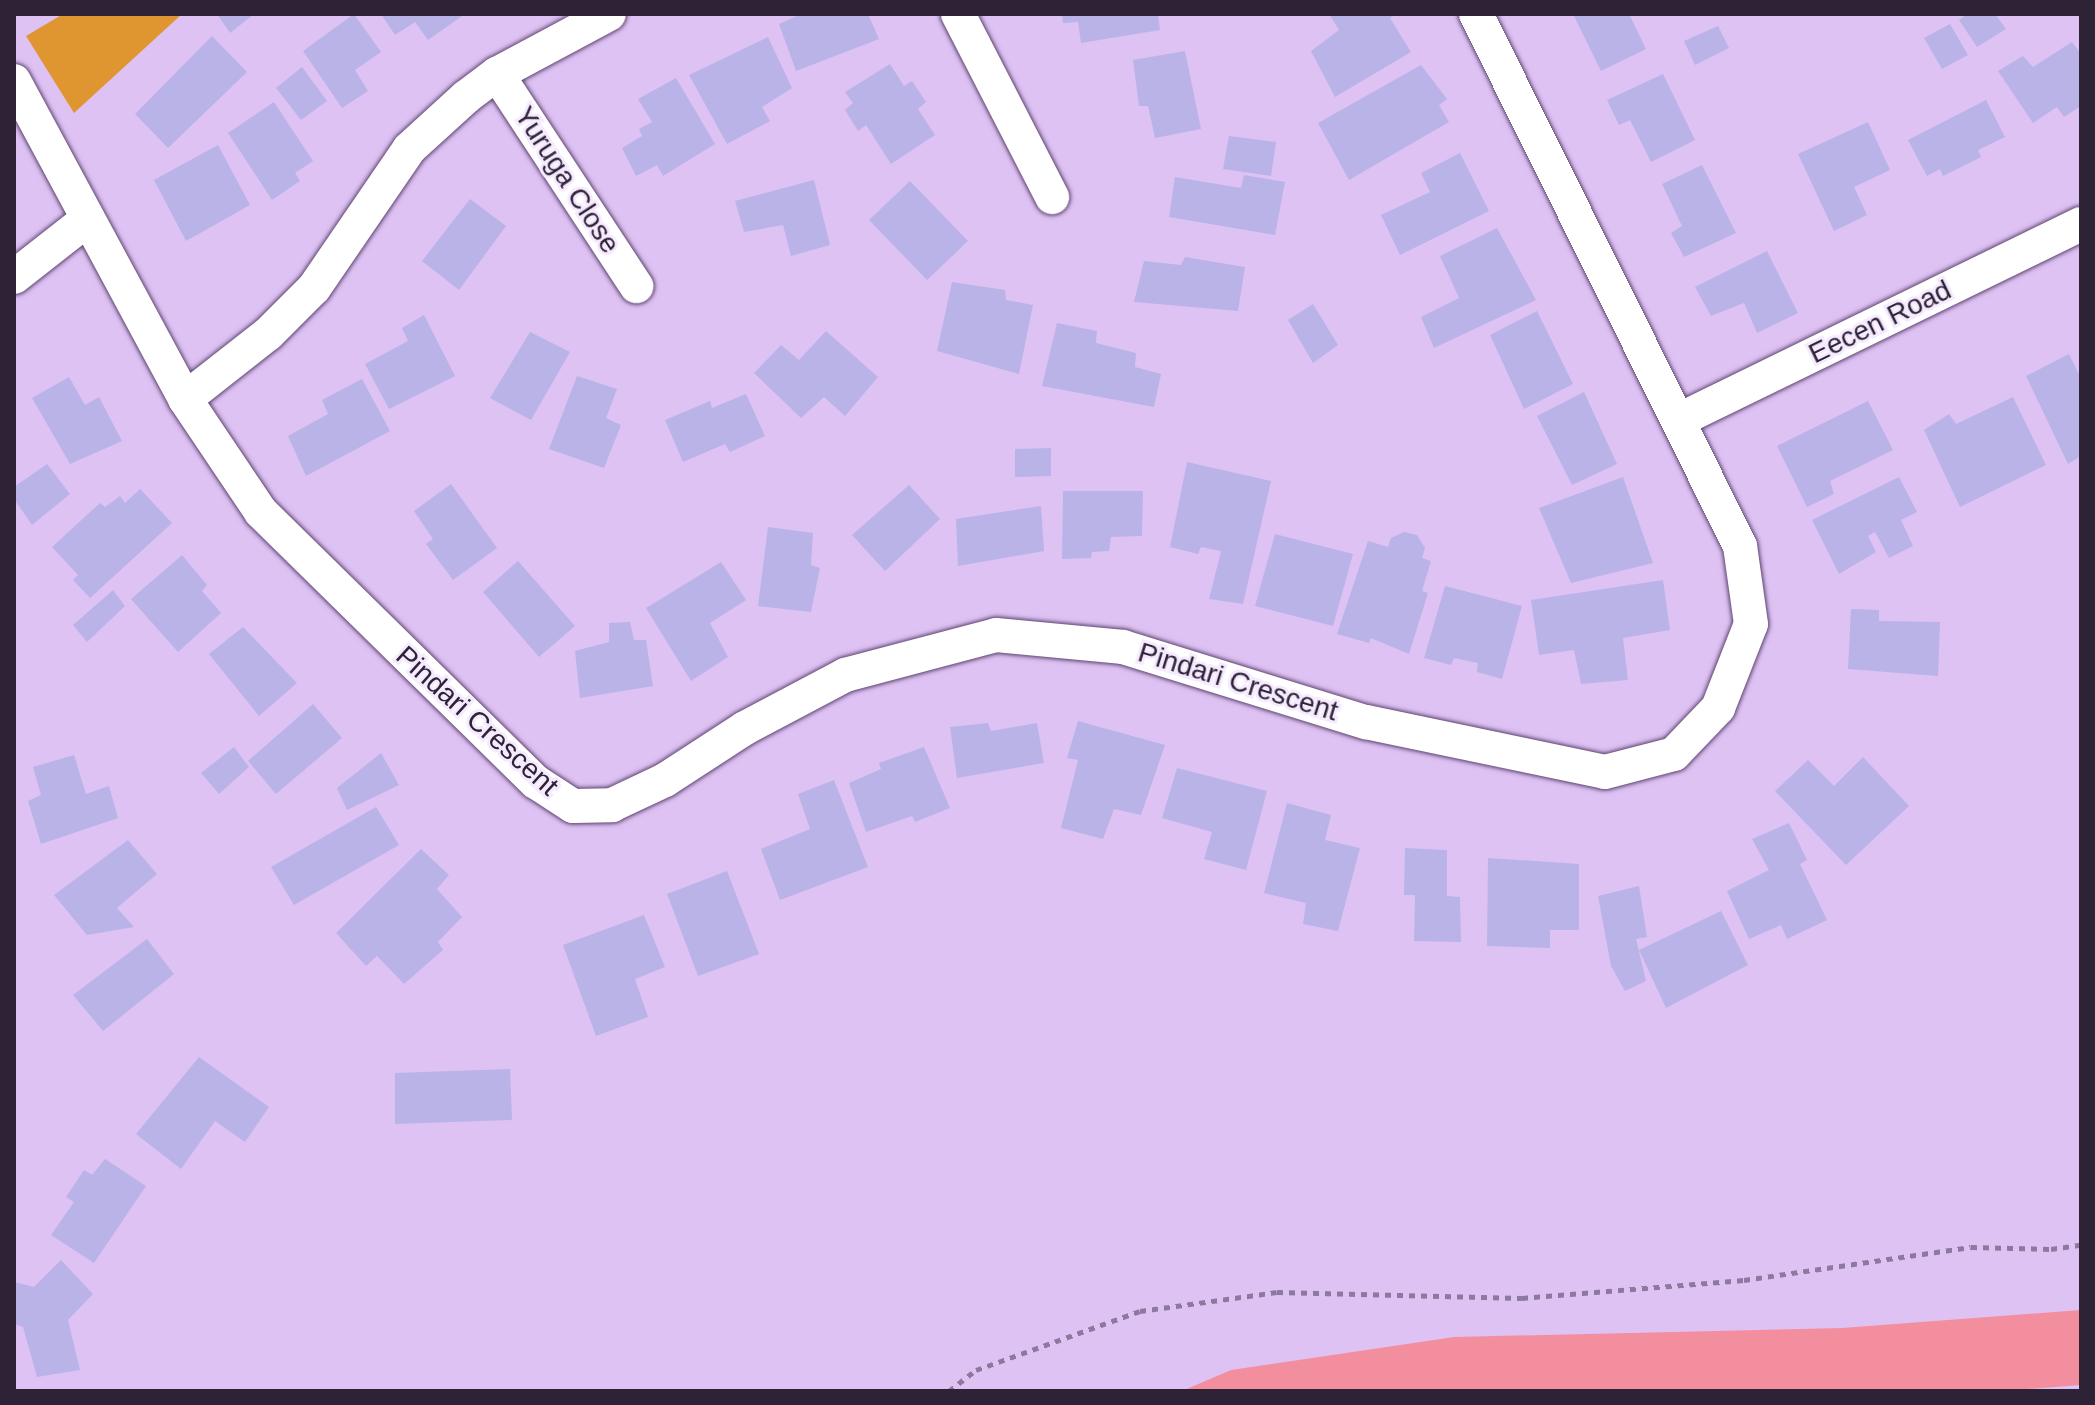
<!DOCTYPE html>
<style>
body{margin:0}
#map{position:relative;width:2095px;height:1405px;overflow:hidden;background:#dec2f4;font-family:Arial,sans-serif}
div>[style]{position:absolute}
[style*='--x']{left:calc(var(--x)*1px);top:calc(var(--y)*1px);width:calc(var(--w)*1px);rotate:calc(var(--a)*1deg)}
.green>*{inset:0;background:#df9631}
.water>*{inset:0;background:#f38e9e}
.building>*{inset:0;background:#b9b3e8}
.path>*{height:5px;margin-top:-2.5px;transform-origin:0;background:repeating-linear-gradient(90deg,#8d799d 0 6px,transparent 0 12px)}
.roads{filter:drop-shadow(0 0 2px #5e4571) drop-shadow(0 0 2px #5e4571)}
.street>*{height:34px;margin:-17px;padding:0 17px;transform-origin:17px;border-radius:17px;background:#fff}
span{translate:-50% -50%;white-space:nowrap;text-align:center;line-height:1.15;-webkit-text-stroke:6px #f6eaff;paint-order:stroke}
.street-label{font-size:28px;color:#2e2336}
.frame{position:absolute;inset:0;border:16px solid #2e2336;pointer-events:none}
</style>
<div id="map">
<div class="green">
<i style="clip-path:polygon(63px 14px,182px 14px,74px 113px,26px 36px)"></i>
</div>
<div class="water">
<i style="clip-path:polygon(2081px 1310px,2081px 1385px,2002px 1391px,1182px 1391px,1231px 1370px,1454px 1337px,1842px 1328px)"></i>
</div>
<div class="building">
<i style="clip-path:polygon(217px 14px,254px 14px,230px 33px)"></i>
<i style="clip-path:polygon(354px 14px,381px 52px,355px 70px,368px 91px,342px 108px,303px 51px)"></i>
<i style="clip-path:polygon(381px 14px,465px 14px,428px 40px,415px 22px,395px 35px)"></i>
<i style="clip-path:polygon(801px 14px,868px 14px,879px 39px,796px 71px,779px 24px)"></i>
<i style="clip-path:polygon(1062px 14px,1158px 14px,1160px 30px,1081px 43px,1078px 22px,1063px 23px)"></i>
<i style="clip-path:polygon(1329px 14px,1395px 14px,1390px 18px,1411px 52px,1335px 97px,1311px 51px,1339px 30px)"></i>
<i style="clip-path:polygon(1573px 14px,1629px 14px,1646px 49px,1601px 71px)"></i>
<i style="clip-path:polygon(1968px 14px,1995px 14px,2006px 29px,1977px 47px,1959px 20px)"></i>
<i style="clip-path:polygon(1950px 24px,1968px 55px,1942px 69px,1924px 38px)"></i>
<i style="clip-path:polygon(1718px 26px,1729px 48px,1695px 65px,1684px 41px)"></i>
<i style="clip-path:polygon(212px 36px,247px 72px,168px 148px,135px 114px)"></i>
<i style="clip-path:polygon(768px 37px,792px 88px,762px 107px,770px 121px,727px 144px,689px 75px)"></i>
<i style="clip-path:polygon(2072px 42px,2081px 54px,2081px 106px,2064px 117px,2057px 107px,2033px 123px,1998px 71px,2023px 56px,2033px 67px)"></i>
<i style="clip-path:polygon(1185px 51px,1201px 129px,1155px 138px,1148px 106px,1139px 106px,1133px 60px)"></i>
<i style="clip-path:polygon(890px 64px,904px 86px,912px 81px,926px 102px,918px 109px,935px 135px,891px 164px,866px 125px,858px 131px,845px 110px,853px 103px,845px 92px)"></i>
<i style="clip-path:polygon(1421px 65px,1447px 99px,1439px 105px,1449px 122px,1349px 180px,1318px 123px)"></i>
<i style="clip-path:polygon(302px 67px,327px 101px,301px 120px,276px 88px)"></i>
<i style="clip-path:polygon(1663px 74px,1695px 140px,1651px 162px,1630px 120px,1619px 125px,1607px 100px)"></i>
<i style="clip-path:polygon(676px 78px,715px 144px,663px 176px,657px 165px,636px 176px,622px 148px,642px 136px,639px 129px,652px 122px,638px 99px)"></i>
<i style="clip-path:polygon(1986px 100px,2005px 137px,1978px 150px,1981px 157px,1943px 176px,1940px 169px,1927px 176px,1908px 140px)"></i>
<i style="clip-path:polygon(274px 102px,313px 161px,295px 173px,300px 181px,272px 200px,228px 133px)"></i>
<i style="clip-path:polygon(1868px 122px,1890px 170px,1854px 187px,1867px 215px,1834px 231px,1798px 154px)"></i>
<i style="clip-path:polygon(1229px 136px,1276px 142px,1271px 176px,1223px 169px)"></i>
<i style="clip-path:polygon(218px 145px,250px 205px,186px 241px,154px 180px)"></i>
<i style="clip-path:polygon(1460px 153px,1489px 211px,1400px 255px,1381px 215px,1430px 192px,1421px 173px)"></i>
<i style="clip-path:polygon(1702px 165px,1736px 233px,1684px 257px,1671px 233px,1682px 226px,1662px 184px)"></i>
<i style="clip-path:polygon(1244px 175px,1285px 182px,1275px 235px,1169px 217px,1175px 177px,1241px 188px)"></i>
<i style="clip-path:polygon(814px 180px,830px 245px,791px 256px,783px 225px,744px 232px,735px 201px)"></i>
<i style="clip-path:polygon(910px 181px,968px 241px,927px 280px,869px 220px)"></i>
<i style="clip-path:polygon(470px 199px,506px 226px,459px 290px,422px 261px)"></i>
<i style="clip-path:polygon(1497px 228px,1536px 300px,1434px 348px,1421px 317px,1459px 298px,1440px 256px)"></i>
<i style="clip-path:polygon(1767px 251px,1798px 313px,1757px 333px,1744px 303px,1711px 316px,1695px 287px)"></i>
<i style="clip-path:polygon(1185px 257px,1245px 267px,1238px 311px,1134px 302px,1144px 261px,1181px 265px)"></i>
<i style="clip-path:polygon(952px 282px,1005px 290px,1006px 300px,1033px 305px,1019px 374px,937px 351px)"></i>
<i style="clip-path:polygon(1313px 304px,1338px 345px,1313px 363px,1288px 320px)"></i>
<i style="clip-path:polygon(1537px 311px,1573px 384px,1524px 409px,1490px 335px)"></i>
<i style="clip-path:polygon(424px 315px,455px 376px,389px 409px,365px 364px,408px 341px,402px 328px)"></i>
<i style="clip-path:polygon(1057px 323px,1097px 331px,1096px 343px,1136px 353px,1135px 367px,1161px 374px,1154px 407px,1042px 386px)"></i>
<i style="clip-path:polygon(826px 331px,878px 377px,845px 416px,824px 397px,801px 418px,754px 373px,781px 345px,799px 360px)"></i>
<i style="clip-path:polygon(530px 332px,570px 352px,531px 420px,490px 398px)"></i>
<i style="clip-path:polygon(2069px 354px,2081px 379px,2081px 456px,2068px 464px,2026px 376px)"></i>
<i style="clip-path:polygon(577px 376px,617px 389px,606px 418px,621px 425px,604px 468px,549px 449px)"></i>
<i style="clip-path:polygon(69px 377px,85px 405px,99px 397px,122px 441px,70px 464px,32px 398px)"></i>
<i style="clip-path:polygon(362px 379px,390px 431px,306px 476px,288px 436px,328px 414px,322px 400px)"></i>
<i style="clip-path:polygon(1584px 392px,1617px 464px,1572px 485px,1537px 416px)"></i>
<i style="clip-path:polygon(746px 394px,765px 436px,730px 452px,725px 444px,683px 462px,665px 420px,710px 401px,712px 408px)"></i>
<i style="clip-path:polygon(2013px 397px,2046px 465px,1960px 507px,1924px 430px,1949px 414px,1956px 424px)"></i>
<i style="clip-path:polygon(1868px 401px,1893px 450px,1830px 481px,1834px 494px,1807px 507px,1777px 446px)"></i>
<i style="clip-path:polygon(1051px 448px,1051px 476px,1015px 477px,1015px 449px)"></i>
<i style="clip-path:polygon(1187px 462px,1271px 481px,1243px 604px,1209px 599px,1221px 551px,1201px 547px,1198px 554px,1170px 547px)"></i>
<i style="clip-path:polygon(47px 464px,70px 494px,32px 525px,14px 499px,14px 487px)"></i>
<i style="clip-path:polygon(1623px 477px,1653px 563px,1571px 583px,1539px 508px)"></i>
<i style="clip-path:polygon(1899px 477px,1917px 512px,1901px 520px,1913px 546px,1889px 558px,1875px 532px,1868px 536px,1876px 552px,1839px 574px,1812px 520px)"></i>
<i style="clip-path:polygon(451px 484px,497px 548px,453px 580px,426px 544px,433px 539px,414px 511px)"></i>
<i style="clip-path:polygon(909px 485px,940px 519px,885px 571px,852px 535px)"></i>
<i style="clip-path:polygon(140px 489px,172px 523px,90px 598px,73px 580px,78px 575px,52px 547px,100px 503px,105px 507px,120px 496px,125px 503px)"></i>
<i style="clip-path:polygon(1063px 491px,1143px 491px,1142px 536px,1111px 537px,1109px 551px,1092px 552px,1091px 558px,1062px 559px)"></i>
<i style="clip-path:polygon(1041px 506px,1044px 551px,958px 566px,956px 519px)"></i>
<i style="clip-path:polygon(768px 527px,813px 533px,811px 565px,820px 568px,811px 612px,758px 606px)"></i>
<i style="clip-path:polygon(1404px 532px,1417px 535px,1425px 548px,1422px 558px,1431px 561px,1422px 591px,1428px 593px,1409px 654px,1371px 638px,1369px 643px,1337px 634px,1368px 541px,1388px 547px,1391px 538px)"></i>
<i style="clip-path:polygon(1275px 534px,1353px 554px,1333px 626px,1255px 606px)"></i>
<i style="clip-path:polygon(182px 555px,207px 585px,202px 591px,221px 613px,178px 652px,131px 599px)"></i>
<i style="clip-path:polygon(518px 561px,575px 626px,539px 657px,483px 592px)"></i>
<i style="clip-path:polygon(721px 562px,746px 600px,710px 623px,728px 657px,691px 681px,646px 608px)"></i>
<i style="clip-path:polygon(1663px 580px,1670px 630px,1623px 638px,1628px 680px,1581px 684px,1574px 650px,1539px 655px,1531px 600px)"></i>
<i style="clip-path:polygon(1445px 586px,1522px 606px,1502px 679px,1477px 672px,1478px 663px,1454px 658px,1451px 665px,1424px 658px)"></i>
<i style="clip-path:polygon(113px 590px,125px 606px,87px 642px,73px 625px)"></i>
<i style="clip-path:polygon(1851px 609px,1879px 610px,1879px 621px,1940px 622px,1938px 676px,1848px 669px)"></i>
<i style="clip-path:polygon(630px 622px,634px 640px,646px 640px,653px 686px,580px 698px,575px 651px,609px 642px,609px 623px)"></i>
<i style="clip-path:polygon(243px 627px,297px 683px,259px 716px,209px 654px)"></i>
<i style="clip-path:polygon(313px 704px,342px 738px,276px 794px,248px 761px)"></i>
<i style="clip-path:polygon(1078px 721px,1165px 745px,1141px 815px,1114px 809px,1103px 839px,1061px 828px,1078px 760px,1067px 758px)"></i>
<i style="clip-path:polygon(988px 723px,991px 731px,1037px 723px,1044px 763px,957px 778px,950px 727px)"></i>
<i style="clip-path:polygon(234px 747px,249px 767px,219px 794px,201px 773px)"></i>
<i style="clip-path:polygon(924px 747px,950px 808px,915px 822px,912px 816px,866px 832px,849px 783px,881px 769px,879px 763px)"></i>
<i style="clip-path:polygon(381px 753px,399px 785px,347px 810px,337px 788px)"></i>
<i style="clip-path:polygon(74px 755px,86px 794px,109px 786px,118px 818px,41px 844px,28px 801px,41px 795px,33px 767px)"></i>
<i style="clip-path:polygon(1863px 757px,1909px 806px,1846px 865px,1775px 791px,1808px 760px,1834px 786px)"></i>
<i style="clip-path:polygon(1177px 768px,1267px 791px,1246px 870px,1204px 859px,1212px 832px,1162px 818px)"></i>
<i style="clip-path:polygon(834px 780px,868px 867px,780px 900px,761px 849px,810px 829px,798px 794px)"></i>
<i style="clip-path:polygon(1287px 803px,1331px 815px,1325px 840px,1360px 848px,1338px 931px,1303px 924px,1306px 903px,1264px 893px)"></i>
<i style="clip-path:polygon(376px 807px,399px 845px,294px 905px,271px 867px)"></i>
<i style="clip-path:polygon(1789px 823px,1807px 860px,1800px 864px,1827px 920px,1787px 939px,1781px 925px,1749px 939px,1727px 891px,1769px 870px,1752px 839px)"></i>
<i style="clip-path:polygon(128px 840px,157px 874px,117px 908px,134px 927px,87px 935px,54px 895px)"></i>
<i style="clip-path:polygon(1405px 848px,1447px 850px,1447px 896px,1460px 897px,1461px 942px,1414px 941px,1415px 895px,1404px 895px)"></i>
<i style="clip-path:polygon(421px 849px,449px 875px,437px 889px,462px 917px,438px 942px,443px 950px,404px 984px,377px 956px,366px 966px,336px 933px)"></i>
<i style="clip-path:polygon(1488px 858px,1579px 864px,1579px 930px,1550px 930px,1550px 948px,1487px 946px)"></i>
<i style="clip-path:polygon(727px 871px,759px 954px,698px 976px,667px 894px)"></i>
<i style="clip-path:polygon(1639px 886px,1647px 937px,1636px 939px,1646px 981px,1625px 991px,1611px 966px,1598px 896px)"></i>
<i style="clip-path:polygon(1721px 911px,1748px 965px,1666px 1008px,1639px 950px)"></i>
<i style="clip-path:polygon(644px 915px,665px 967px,635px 979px,648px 1017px,596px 1036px,563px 945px)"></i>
<i style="clip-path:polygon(147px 939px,174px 974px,103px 1031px,73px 995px)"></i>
<i style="clip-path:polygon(199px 1057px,269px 1107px,245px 1142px,215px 1121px,181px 1169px,136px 1134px)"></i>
<i style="clip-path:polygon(510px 1069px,512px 1120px,395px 1124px,395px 1073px)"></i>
<i style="clip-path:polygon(105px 1159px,146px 1186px,94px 1263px,51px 1235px,74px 1202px,66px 1197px,84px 1170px,92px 1175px)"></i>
<i style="clip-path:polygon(61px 1260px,93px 1294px,68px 1320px,80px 1370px,37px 1377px,23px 1327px,14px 1324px,14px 1282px,34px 1287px)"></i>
</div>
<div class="path">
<i style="--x:949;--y:1391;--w:34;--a:-38"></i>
<i style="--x:976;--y:1370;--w:174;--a:-19.8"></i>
<i style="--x:1140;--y:1311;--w:138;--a:-7.9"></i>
<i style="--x:1277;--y:1292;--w:245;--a:1.4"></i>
<i style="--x:1522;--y:1298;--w:223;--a:-4.6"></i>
<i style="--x:1744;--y:1280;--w:229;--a:-8.3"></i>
<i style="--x:1971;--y:1247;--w:80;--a:1.4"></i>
<i style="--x:2051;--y:1249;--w:30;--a:-8"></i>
</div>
<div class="roads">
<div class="street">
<i style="--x:958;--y:14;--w:206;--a:62.8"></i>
<i style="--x:497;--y:74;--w:254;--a:56.7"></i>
<i style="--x:14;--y:81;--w:361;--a:61.7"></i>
<i style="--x:185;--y:399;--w:136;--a:56.1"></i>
<i style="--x:261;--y:512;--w:385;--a:44.5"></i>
<i style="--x:536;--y:782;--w:44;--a:33"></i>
<i style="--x:573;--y:806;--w:39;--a:-1"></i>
<i style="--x:612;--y:805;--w:59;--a:-25.3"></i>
<i style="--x:665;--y:780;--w:95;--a:-33"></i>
<i style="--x:745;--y:728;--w:113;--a:-27.9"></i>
<i style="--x:845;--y:675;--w:156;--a:-14.8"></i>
<i style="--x:996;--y:635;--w:128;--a:5.4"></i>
<i style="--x:1123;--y:647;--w:254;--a:17.2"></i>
<i style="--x:1366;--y:722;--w:244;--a:11.8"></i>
<i style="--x:1605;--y:772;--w:71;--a:-14.6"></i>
<i style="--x:1674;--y:754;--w:64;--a:-46.3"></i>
<i style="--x:1718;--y:708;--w:90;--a:-68.6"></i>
<i style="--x:1751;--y:624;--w:79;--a:-98"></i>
<i style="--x:1740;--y:546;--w:594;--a:-116.39"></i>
<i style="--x:14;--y:277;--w:94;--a:-38.1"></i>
<i style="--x:185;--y:399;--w:105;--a:-38.1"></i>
<i style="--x:268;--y:334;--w:65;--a:-45"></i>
<i style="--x:314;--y:288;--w:168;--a:-55.6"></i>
<i style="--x:409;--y:149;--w:77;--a:-42.4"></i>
<i style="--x:466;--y:97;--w:39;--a:-37"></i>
<i style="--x:497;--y:74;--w:127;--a:-28.2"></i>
<i style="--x:1679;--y:420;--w:447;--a:-26"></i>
</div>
</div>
<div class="street-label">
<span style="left:567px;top:180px;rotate:57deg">Yuruga Close</span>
<span style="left:1880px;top:322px;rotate:-26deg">Eecen Road</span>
<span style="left:1238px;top:682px;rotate:17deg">Pindari Crescent</span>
<span style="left:477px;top:721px;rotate:42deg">Pindari Crescent</span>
</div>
<div class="frame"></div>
</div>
